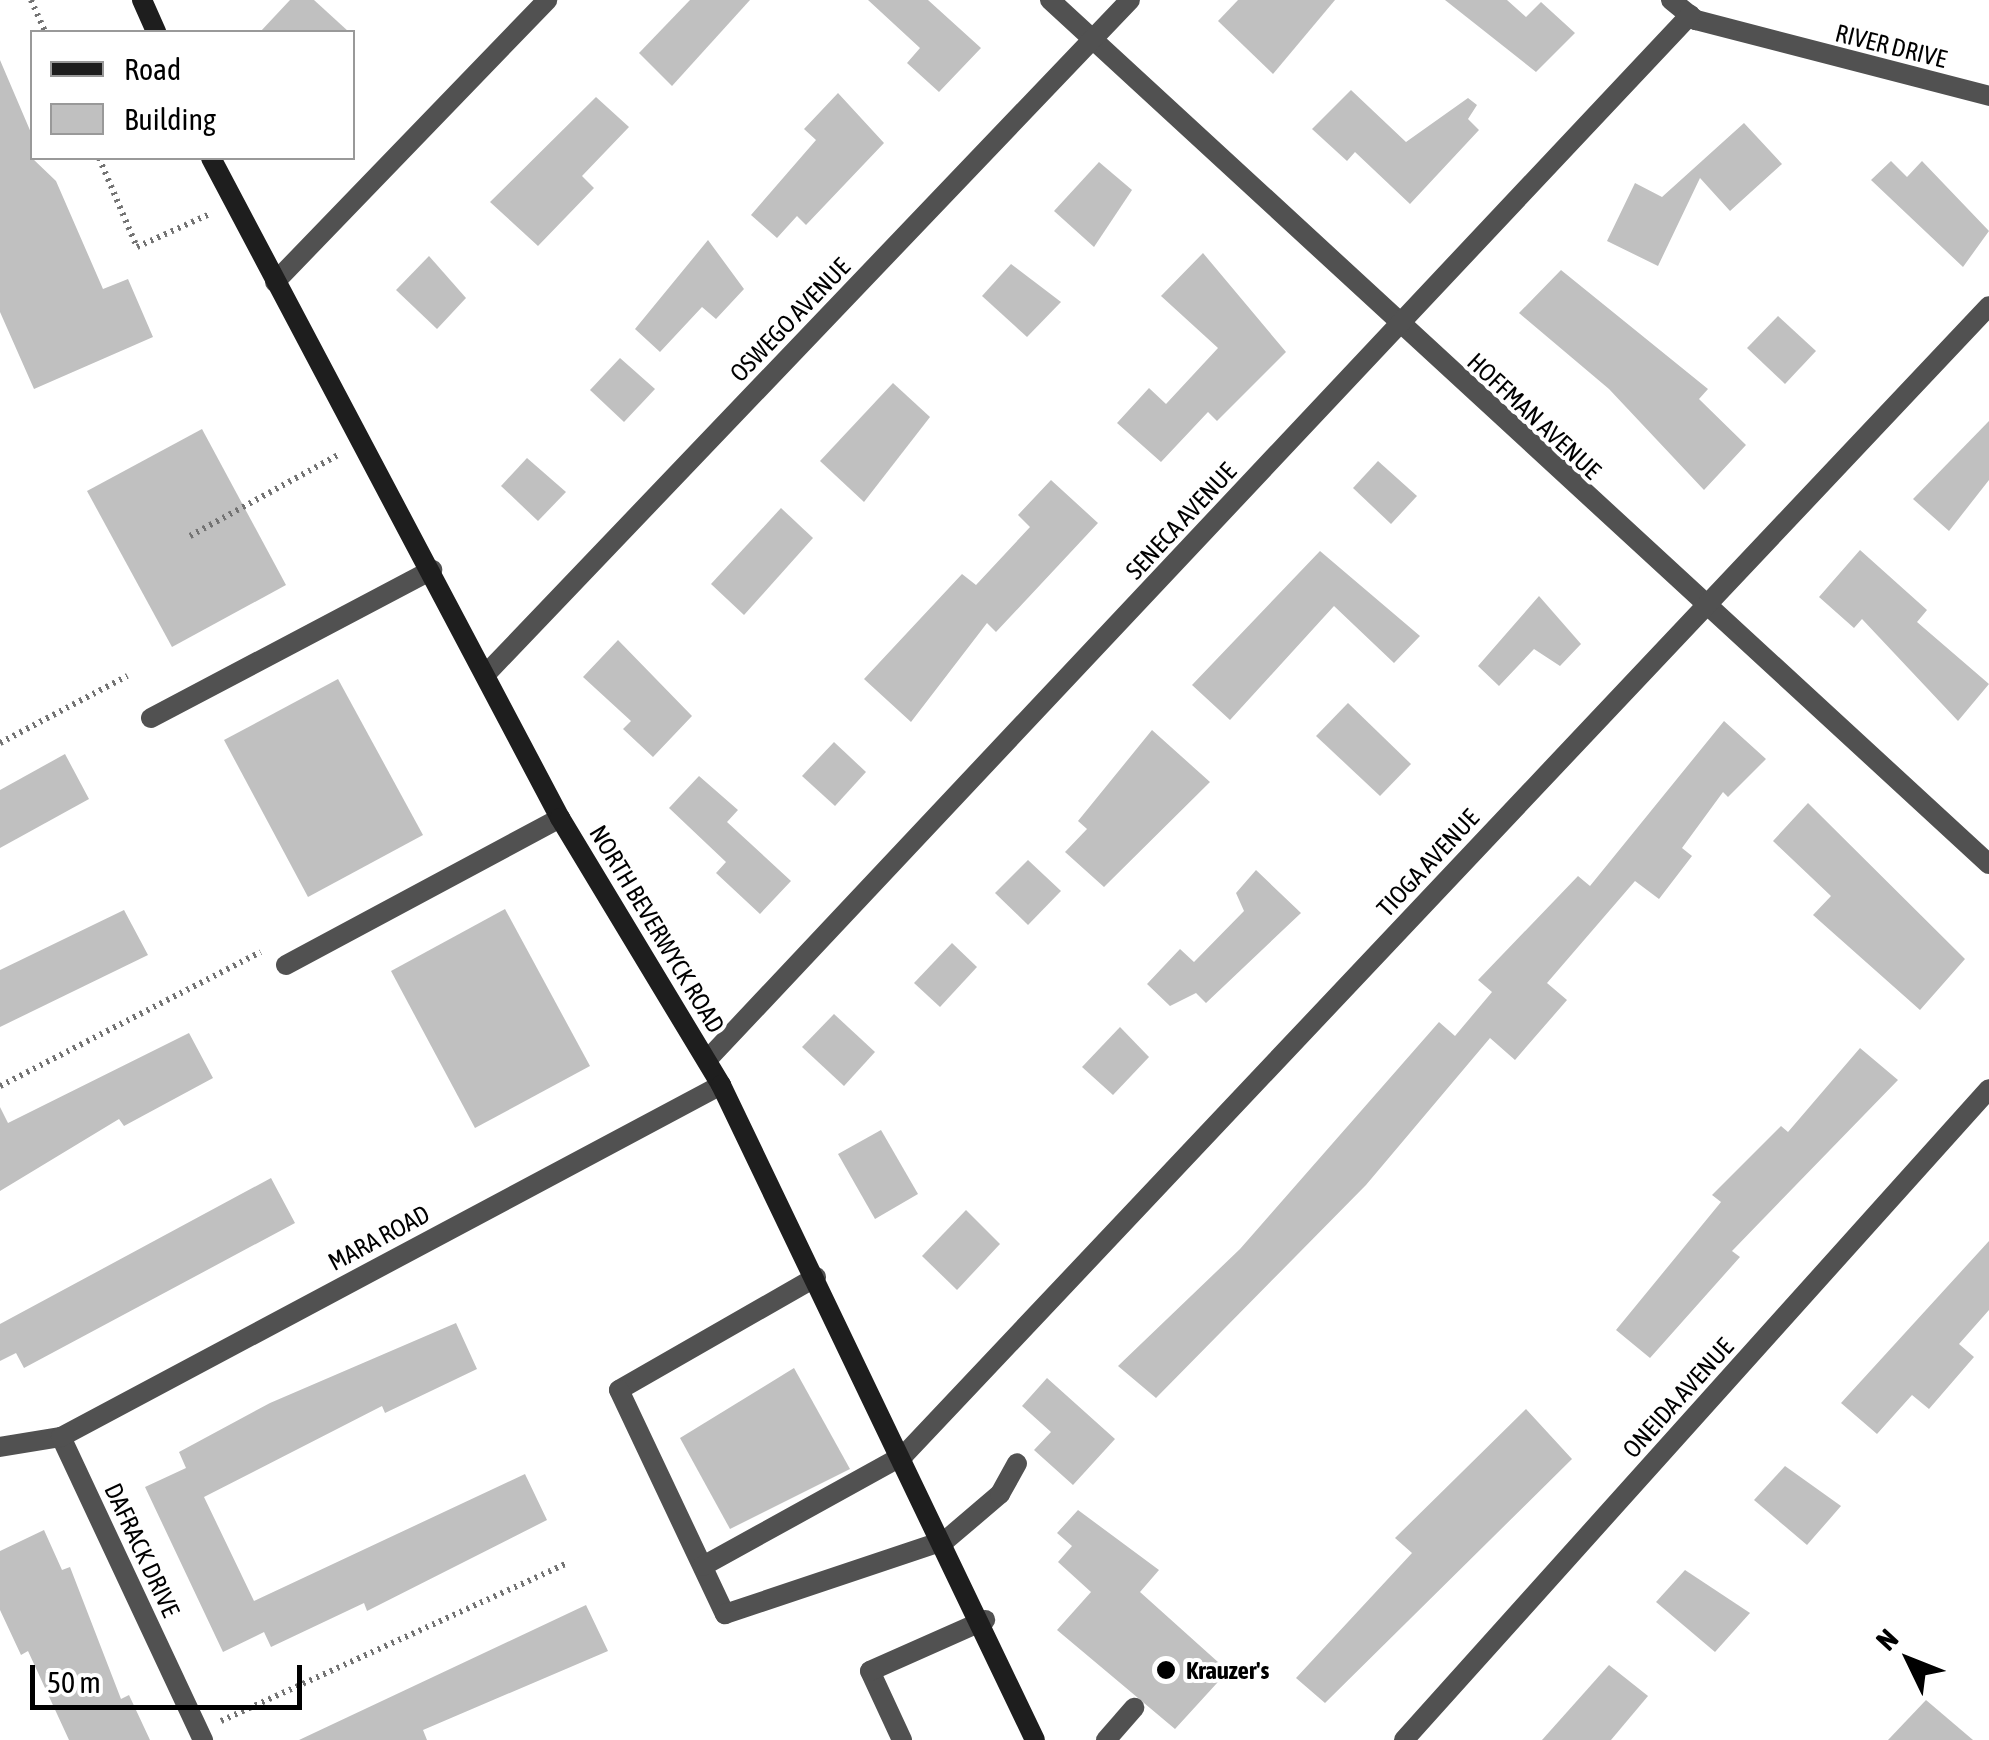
<!DOCTYPE html>
<style>
body{margin:0}
#map{position:relative;width:1989px;height:1740px;overflow:hidden;background:#fff;font-family:"Asap Condensed",sans-serif}
div>[style]{position:absolute}
[style*='--x']{left:calc(var(--x)*1px);top:calc(var(--y)*1px);width:calc(var(--w)*1px);rotate:calc(var(--a)*1deg)}
.building>*{inset:0;background:#c0c0c0}
.path>*{height:6px;margin-top:-3px;transform-origin:0;background:repeating-linear-gradient(90deg,#737373 0 2.5px,transparent 0 7.5px)}
.lane>*{height:20px;margin:-10px;padding:0 10px;transform-origin:10px;border-radius:10px;background:#515151}
.street>*{height:20px;margin:-10px;padding:0 10px;transform-origin:10px;border-radius:10px;background:#515151}
.secondary>*{height:20px;margin:-10px;padding:0 10px;transform-origin:10px;border-radius:10px;background:#1e1e1e}
.dots>*{width:28px;height:28px;translate:-50% -50%;box-sizing:border-box;border:5px solid #fff;border-radius:50%}
span{translate:-50% -50%;white-space:nowrap;text-align:center;line-height:1.15;-webkit-text-stroke:8px #fff;paint-order:stroke}
.street-label{font-size:25px;color:#000}
.poi-label{font-size:25px;color:#000;font-weight:700}
.left{translate:0 -50%;text-align:left}
.legend{position:absolute;left:30px;top:30px;width:325px;height:130px;box-sizing:border-box;background:#fff;border:2px solid #999;margin:0;padding:12px 18px;list-style:none;font-size:30px;color:#000}
.legend li{display:flex;align-items:center;gap:20px;height:50px}
.legend b{width:50px;border:2px solid #999}
.north{position:absolute;left:1859px;top:1610px;width:100px;height:100px;-webkit-text-stroke:8px #fff;paint-order:stroke;rotate:313deg;font-size:28px;font-weight:700;line-height:40px;text-align:center;color:#000}
.north::after{content:'';display:block;margin:auto;width:35px;height:45px;background:#000;clip-path:polygon(50% 0,100% 100%,50% 72%,0 100%)}
.scale{position:absolute;left:30px;top:1665px;width:272px;height:45px;box-sizing:border-box;border:5px solid #000;border-top:0;padding-left:12px;font-size:30px;line-height:35px;white-space:nowrap;color:#000;-webkit-text-stroke:8px #fff;paint-order:stroke}
</style>
<div id="map">
<div class="building">
<i style="clip-path:polygon(290px 0,314px 0,349px 32px,260px 32px)"></i>
<i style="clip-path:polygon(690px 0,750px 0,672px 86px,639px 53px)"></i>
<i style="clip-path:polygon(868px 0,928px 0,981px 48px,939px 92px,907px 63px,920px 48px)"></i>
<i style="clip-path:polygon(1238px 0,1335px 0,1273px 74px,1218px 21px)"></i>
<i style="clip-path:polygon(1445px 0,1507px 0,1526px 17px,1541px 2px,1575px 33px,1536px 72px)"></i>
<i style="clip-path:polygon(0 60px,32px 135px,32px 158px,56px 181px,103px 289px,128px 279px,153px 337px,34px 389px,0 312px)"></i>
<i style="clip-path:polygon(1351px 90px,1406px 142px,1468px 98px,1477px 105px,1468px 119px,1479px 130px,1410px 204px,1355px 152px,1347px 161px,1312px 129px)"></i>
<i style="clip-path:polygon(838px 93px,884px 143px,806px 225px,797px 216px,777px 238px,751px 215px,816px 140px,804px 129px)"></i>
<i style="clip-path:polygon(596px 97px,629px 127px,582px 176px,594px 188px,538px 246px,490px 202px)"></i>
<i style="clip-path:polygon(1744px 123px,1782px 164px,1730px 211px,1700px 178px,1658px 266px,1607px 241px,1635px 183px,1662px 197px)"></i>
<i style="clip-path:polygon(1891px 161px,1907px 177px,1922px 161px,1989px 231px,1963px 267px,1871px 180px)"></i>
<i style="clip-path:polygon(1099px 162px,1132px 190px,1094px 247px,1054px 211px)"></i>
<i style="clip-path:polygon(708px 240px,744px 289px,716px 319px,702px 307px,660px 352px,635px 329px)"></i>
<i style="clip-path:polygon(1203px 253px,1286px 352px,1217px 421px,1208px 412px,1161px 462px,1117px 423px,1149px 388px,1166px 404px,1218px 348px,1161px 296px)"></i>
<i style="clip-path:polygon(429px 256px,466px 298px,437px 329px,396px 290px)"></i>
<i style="clip-path:polygon(1011px 264px,1061px 302px,1027px 337px,982px 296px)"></i>
<i style="clip-path:polygon(1561px 270px,1708px 389px,1699px 399px,1746px 445px,1704px 490px,1609px 389px,1519px 313px)"></i>
<i style="clip-path:polygon(1778px 316px,1816px 351px,1785px 384px,1747px 348px)"></i>
<i style="clip-path:polygon(620px 358px,655px 389px,624px 422px,590px 390px)"></i>
<i style="clip-path:polygon(893px 383px,930px 417px,864px 502px,820px 461px)"></i>
<i style="clip-path:polygon(1989px 421px,1989px 480px,1949px 531px,1913px 499px)"></i>
<i style="clip-path:polygon(202px 429px,286px 585px,172px 647px,87px 491px)"></i>
<i style="clip-path:polygon(527px 458px,566px 492px,538px 521px,501px 486px)"></i>
<i style="clip-path:polygon(1378px 461px,1417px 496px,1391px 524px,1353px 488px)"></i>
<i style="clip-path:polygon(1051px 480px,1098px 523px,996px 632px,987px 623px,911px 722px,864px 679px,962px 574px,976px 585px,1030px 527px,1018px 515px)"></i>
<i style="clip-path:polygon(781px 508px,813px 538px,744px 615px,711px 584px)"></i>
<i style="clip-path:polygon(1860px 550px,1927px 610px,1917px 622px,1989px 684px,1958px 721px,1862px 619px,1854px 628px,1819px 597px)"></i>
<i style="clip-path:polygon(1320px 551px,1420px 636px,1394px 663px,1334px 606px,1230px 720px,1192px 685px)"></i>
<i style="clip-path:polygon(1539px 596px,1581px 644px,1560px 666px,1534px 649px,1499px 686px,1478px 666px)"></i>
<i style="clip-path:polygon(618px 640px,692px 716px,653px 757px,623px 729px,631px 721px,583px 677px)"></i>
<i style="clip-path:polygon(338px 679px,423px 835px,308px 897px,224px 740px)"></i>
<i style="clip-path:polygon(1348px 703px,1411px 764px,1380px 796px,1316px 736px)"></i>
<i style="clip-path:polygon(1724px 721px,1766px 759px,1728px 797px,1723px 792px,1682px 848px,1692px 856px,1659px 899px,1635px 881px,1547px 983px,1567px 1000px,1515px 1060px,1490px 1038px,1366px 1185px,1156px 1398px,1118px 1366px,1240px 1249px,1439px 1022px,1455px 1036px,1492px 992px,1478px 980px,1578px 876px,1590px 886px)"></i>
<i style="clip-path:polygon(1152px 730px,1210px 782px,1104px 887px,1065px 852px,1087px 829px,1078px 821px)"></i>
<i style="clip-path:polygon(834px 742px,866px 772px,835px 806px,802px 776px)"></i>
<i style="clip-path:polygon(65px 754px,89px 799px,0 848px,0 790px)"></i>
<i style="clip-path:polygon(699px 776px,738px 810px,727px 822px,791px 881px,760px 914px,716px 873px,726px 862px,669px 808px)"></i>
<i style="clip-path:polygon(1808px 803px,1965px 959px,1920px 1010px,1813px 915px,1831px 896px,1773px 841px)"></i>
<i style="clip-path:polygon(1028px 860px,1061px 891px,1028px 925px,995px 893px)"></i>
<i style="clip-path:polygon(1256px 870px,1301px 913px,1206px 1003px,1196px 993px,1170px 1006px,1147px 984px,1180px 949px,1194px 962px,1244px 911px,1236px 893px)"></i>
<i style="clip-path:polygon(505px 909px,590px 1066px,475px 1128px,391px 971px)"></i>
<i style="clip-path:polygon(124px 910px,148px 955px,0 1027px,0 970px)"></i>
<i style="clip-path:polygon(952px 943px,977px 967px,940px 1007px,914px 983px)"></i>
<i style="clip-path:polygon(834px 1014px,875px 1052px,844px 1086px,802px 1047px)"></i>
<i style="clip-path:polygon(1120px 1027px,1149px 1057px,1113px 1095px,1082px 1067px)"></i>
<i style="clip-path:polygon(189px 1033px,213px 1078px,124px 1126px,119px 1119px,0 1191px,0 1107px,8px 1123px)"></i>
<i style="clip-path:polygon(1860px 1048px,1898px 1080px,1732px 1251px,1740px 1257px,1650px 1358px,1616px 1330px,1721px 1202px,1712px 1195px,1781px 1126px,1788px 1132px)"></i>
<i style="clip-path:polygon(881px 1130px,918px 1194px,875px 1219px,838px 1154px)"></i>
<i style="clip-path:polygon(271px 1178px,295px 1223px,24px 1368px,16px 1353px,0 1361px,0 1324px)"></i>
<i style="clip-path:polygon(966px 1210px,1000px 1244px,957px 1290px,922px 1256px)"></i>
<i style="clip-path:polygon(1989px 1241px,1989px 1310px,1959px 1344px,1974px 1357px,1929px 1409px,1912px 1395px,1877px 1434px,1841px 1403px)"></i>
<i style="clip-path:polygon(456px 1323px,477px 1369px,385px 1413px,382px 1406px,204px 1497px,254px 1601px,525px 1474px,547px 1520px,367px 1611px,364px 1603px,271px 1647px,264px 1632px,223px 1652px,145px 1487px,186px 1468px,179px 1452px,270px 1403px)"></i>
<i style="clip-path:polygon(794px 1368px,850px 1469px,730px 1529px,680px 1438px)"></i>
<i style="clip-path:polygon(1047px 1378px,1115px 1439px,1073px 1485px,1034px 1450px,1051px 1432px,1022px 1406px)"></i>
<i style="clip-path:polygon(1526px 1409px,1572px 1459px,1325px 1703px,1296px 1678px,1412px 1553px,1395px 1538px)"></i>
<i style="clip-path:polygon(1785px 1466px,1841px 1506px,1807px 1545px,1754px 1500px)"></i>
<i style="clip-path:polygon(1078px 1510px,1159px 1570px,1140px 1592px,1228px 1671px,1175px 1729px,1057px 1630px,1091px 1592px,1058px 1562px,1072px 1546px,1057px 1533px)"></i>
<i style="clip-path:polygon(44px 1530px,62px 1570px,70px 1567px,121px 1699px,129px 1695px,150px 1740px,69px 1740px,28px 1651px,21px 1655px,0 1610px,0 1551px)"></i>
<i style="clip-path:polygon(1685px 1570px,1750px 1613px,1715px 1652px,1656px 1602px)"></i>
<i style="clip-path:polygon(586px 1605px,608px 1651px,423px 1730px,427px 1740px,299px 1740px)"></i>
<i style="clip-path:polygon(1609px 1665px,1648px 1696px,1611px 1740px,1542px 1740px)"></i>
<i style="clip-path:polygon(1926px 1700px,1973px 1740px,1888px 1740px)"></i>
</div>
<div class="path">
<i style="--x:31;--y:0;--w:35;--a:66"></i>
<i style="--x:99;--y:158;--w:97;--a:66.9"></i>
<i style="--x:137;--y:247;--w:82;--a:-24.4"></i>
<i style="--x:190;--y:536;--w:169;--a:-28.7"></i>
<i style="--x:0;--y:743;--w:144;--a:-27.8"></i>
<i style="--x:0;--y:1086;--w:293;--a:-27.2"></i>
<i style="--x:221;--y:1721;--w:379;--a:-24.5"></i>
</div>
<div class="lane">
<i style="--x:151;--y:718;--w:318;--a:-27.8"></i>
<i style="--x:286;--y:965;--w:311;--a:-28.2"></i>
<i style="--x:816;--y:1277;--w:227;--a:150.2"></i>
<i style="--x:619;--y:1390;--w:248;--a:64.7"></i>
<i style="--x:725;--y:1614;--w:233;--a:-18.5"></i>
<i style="--x:946;--y:1540;--w:71;--a:-40.4"></i>
<i style="--x:1000;--y:1494;--w:35;--a:-61"></i>
<i style="--x:61;--y:1437;--w:335;--a:64.9"></i>
<i style="--x:0;--y:1447;--w:62;--a:-9.3"></i>
<i style="--x:61;--y:1437;--w:748;--a:-28.07"></i>
<i style="--x:703;--y:1566;--w:230;--a:-28.9"></i>
<i style="--x:902;--y:1740;--w:76;--a:-114.9"></i>
<i style="--x:870;--y:1671;--w:126;--a:-23.9"></i>
<i style="--x:1106;--y:1740;--w:43;--a:-48.8"></i>
</div>
<div class="street">
<i style="--x:1050;--y:0;--w:1276;--a:42.62"></i>
<i style="--x:1671;--y:0;--w:32;--a:39"></i>
<i style="--x:1696;--y:20;--w:303;--a:14.5"></i>
<i style="--x:275;--y:282;--w:392;--a:-46"></i>
<i style="--x:486;--y:674;--w:932;--a:-46.3"></i>
<i style="--x:707;--y:1060;--w:1435;--a:-46.75"></i>
<i style="--x:904;--y:1455;--w:1580;--a:-46.64"></i>
<i style="--x:1404;--y:1740;--w:875;--a:-48.06"></i>
</div>
<div class="secondary">
<i style="--x:142;--y:0;--w:35;--a:66"></i>
<i style="--x:211;--y:158;--w:747;--a:62.13"></i>
<i style="--x:560;--y:818;--w:312;--a:58.9"></i>
<i style="--x:721;--y:1085;--w:726;--a:64.39"></i>
</div>
<div class="dots">
<i style="left:1166px;top:1670px;background:#000"></i>
</div>
<div class="street-label">
<span style="left:1891px;top:46px;rotate:14deg">RIVER DRIVE</span>
<span style="left:790px;top:320px;rotate:-46deg">OSWEGO AVENUE</span>
<span style="left:1534px;top:416px;rotate:43deg">HOFFMAN AVENUE</span>
<span style="left:1181px;top:521px;rotate:-47deg">SENECA AVENUE</span>
<span style="left:1428px;top:863px;rotate:-47deg">TIOGA AVENUE</span>
<span style="left:657px;top:929px;rotate:59deg">NORTH BEVERWYCK ROAD</span>
<span style="left:379px;top:1238px;rotate:-28deg">MARA ROAD</span>
<span style="left:1678px;top:1398px;rotate:-48deg">ONEIDA AVENUE</span>
<span style="left:142px;top:1550px;rotate:65deg">DAFRACK DRIVE</span>
</div>
<div class="poi-label">
<span class="left" style="left:1186px;top:1670px">Krauzer's</span>
</div>
<ul class="legend">
<li><b style="height:12px;background:#1e1e1e"></b>Road</li>
<li><b style="height:28px;background:#c0c0c0"></b>Building</li>
</ul>
<div class="north">N</div>
<div class="scale">50 m</div>
</div>
